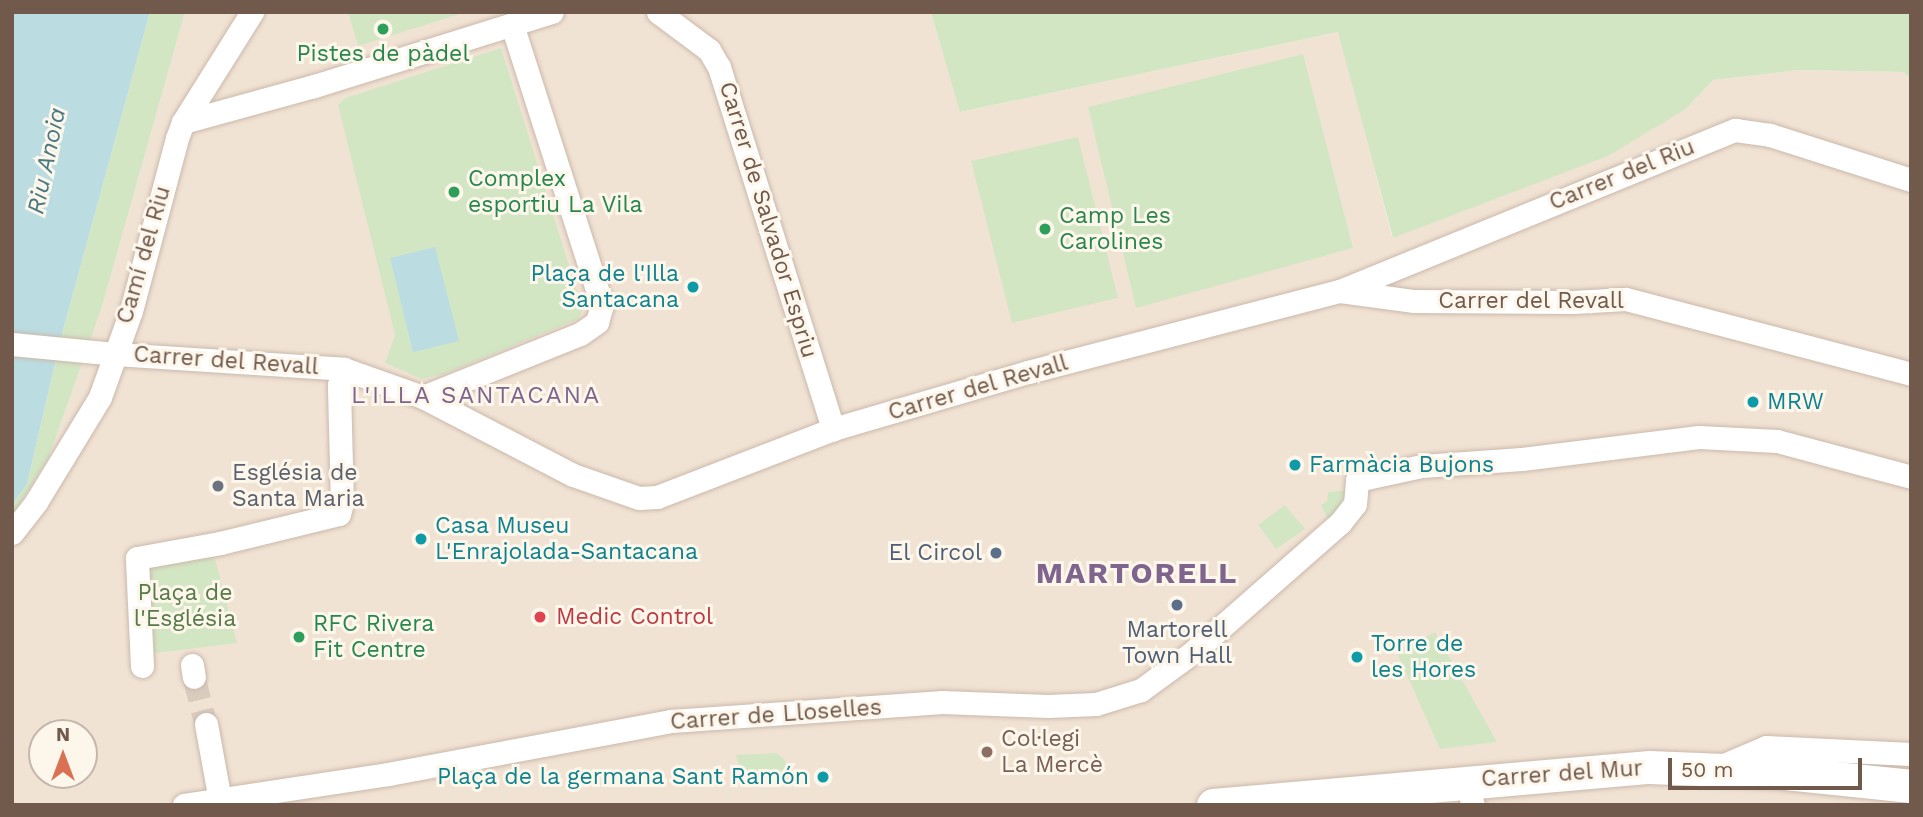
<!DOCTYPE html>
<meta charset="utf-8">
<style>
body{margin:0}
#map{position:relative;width:1923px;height:817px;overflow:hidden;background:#faf2e5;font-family:"Work Sans",sans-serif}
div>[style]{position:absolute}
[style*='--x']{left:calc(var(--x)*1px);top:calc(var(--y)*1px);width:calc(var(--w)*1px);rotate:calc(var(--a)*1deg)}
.residential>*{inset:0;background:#f1e3d4}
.green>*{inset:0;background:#d3e6c4}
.water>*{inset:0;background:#bbdde2}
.minor-tunnel>*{height:23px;margin-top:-11.5px;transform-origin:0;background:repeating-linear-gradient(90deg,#d8ccbf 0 23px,transparent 0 34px)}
.roads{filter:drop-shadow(0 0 2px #cbb9ac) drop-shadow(0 0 2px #cbb9ac)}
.minor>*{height:23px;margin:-11.5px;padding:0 11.5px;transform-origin:11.5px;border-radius:11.5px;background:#fff}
.secondary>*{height:33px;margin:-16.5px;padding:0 16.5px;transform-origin:16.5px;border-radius:16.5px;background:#fff}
.dots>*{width:19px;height:19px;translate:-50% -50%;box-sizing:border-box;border:4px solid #fdf6eb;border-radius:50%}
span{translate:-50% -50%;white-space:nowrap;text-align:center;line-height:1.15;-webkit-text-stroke:6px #fdf6eb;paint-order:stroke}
.leisure-label{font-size:23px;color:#27864d}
.left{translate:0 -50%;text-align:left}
.street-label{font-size:23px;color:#71594c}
.culture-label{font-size:23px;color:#0d838f}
.right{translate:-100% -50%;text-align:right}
.worship-label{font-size:23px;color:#5b616d}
.service-label{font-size:23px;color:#4e5e75}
.park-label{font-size:23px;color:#577b48}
.health-label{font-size:23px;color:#be3a42}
.education-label{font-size:23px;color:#785e54}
.water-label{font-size:24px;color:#487982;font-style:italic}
.neighbourhood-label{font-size:24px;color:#7f648d;letter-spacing:2px}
.district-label{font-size:30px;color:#7f648d;font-weight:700;letter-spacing:2px}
.frame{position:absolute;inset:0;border:14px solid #71594c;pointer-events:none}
.north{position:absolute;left:28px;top:719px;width:70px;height:70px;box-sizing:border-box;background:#fdf6eb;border:2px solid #c5b7ab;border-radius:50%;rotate:0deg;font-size:19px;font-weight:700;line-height:28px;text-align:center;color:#71594c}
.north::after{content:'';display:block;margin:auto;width:24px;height:32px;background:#da7154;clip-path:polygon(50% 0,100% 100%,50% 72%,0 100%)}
.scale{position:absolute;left:1668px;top:758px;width:194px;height:32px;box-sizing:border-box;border:4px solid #71594c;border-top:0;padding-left:9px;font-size:21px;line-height:24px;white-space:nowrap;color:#71594c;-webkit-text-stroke:5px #fdf6eb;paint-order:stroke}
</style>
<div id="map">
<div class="residential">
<i style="clip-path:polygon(evenodd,185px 12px,931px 12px,961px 112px,1339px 32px,1392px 237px,1686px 109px,1713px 80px,1799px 70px,1903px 72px,1911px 79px,1911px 805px,12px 805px,12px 517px,49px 457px,102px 307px,185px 12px,42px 733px,84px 733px,84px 775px,42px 775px,42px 733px)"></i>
</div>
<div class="green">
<i style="clip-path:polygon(150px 12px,185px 12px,102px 307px,49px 457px,12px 517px,12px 505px,27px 484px,62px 334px)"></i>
<i style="clip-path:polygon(348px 12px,466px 12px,358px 46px)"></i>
<i style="clip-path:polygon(931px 12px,1911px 12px,1911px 79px,1903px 72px,1799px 70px,1713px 80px,1686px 109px,1608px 156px,1393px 238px,1338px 32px,960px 112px)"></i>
<i style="clip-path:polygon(501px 48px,583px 310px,578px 319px,559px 327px,444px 374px,422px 379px,385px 363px,395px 335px,338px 105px,345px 98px)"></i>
<i style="clip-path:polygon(1303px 54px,1353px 248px,1136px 308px,1088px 107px)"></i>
<i style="clip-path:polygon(1078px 137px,1118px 298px,1012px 323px,971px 161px)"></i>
<i style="clip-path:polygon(1349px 490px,1349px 494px,1330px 523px,1321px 505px,1327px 501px,1328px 492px)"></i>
<i style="clip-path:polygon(1285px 505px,1305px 529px,1276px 549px,1258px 525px)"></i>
<i style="clip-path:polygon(210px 556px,215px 559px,237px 643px,147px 654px,141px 570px)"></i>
<i style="clip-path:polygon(1435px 632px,1497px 742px,1440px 749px,1397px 653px)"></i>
<i style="clip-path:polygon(777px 753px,785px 760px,788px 772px,794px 776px,787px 785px,781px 785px,776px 778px,743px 781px,736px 755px)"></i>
</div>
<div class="water">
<i style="clip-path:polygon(14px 12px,150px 12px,62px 334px,27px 484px,12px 505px)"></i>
<i style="clip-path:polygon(435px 247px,459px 341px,413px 352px,390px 258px)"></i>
</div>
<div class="minor-tunnel">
<i style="--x:194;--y:677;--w:49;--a:75.7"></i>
</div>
<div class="roads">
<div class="minor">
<i style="--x:658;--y:12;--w:64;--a:36.7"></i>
<i style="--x:709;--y:50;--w:20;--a:60"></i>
<i style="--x:719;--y:67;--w:380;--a:72.5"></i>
<i style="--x:183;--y:122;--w:136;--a:-15.4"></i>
<i style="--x:314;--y:86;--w:249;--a:-17.3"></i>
<i style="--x:1340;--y:291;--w:427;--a:-22.2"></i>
<i style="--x:1735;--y:130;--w:35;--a:8"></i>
<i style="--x:1770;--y:135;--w:148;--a:17.7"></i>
<i style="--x:12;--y:344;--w:103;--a:5.5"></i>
<i style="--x:115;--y:354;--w:229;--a:3.7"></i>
<i style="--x:344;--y:369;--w:84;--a:19.5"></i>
<i style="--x:423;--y:397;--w:169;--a:27.5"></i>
<i style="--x:573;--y:475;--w:70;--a:19.2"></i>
<i style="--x:639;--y:498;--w:18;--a:-3"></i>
<i style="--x:657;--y:497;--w:189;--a:-21.1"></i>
<i style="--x:833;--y:429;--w:203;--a:-16.3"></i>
<i style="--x:1028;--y:372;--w:322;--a:-14.6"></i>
<i style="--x:1340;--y:291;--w:75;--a:7.7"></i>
<i style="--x:1414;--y:301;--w:159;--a:0.4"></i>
<i style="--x:1573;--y:302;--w:53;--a:-3.2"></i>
<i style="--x:1626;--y:299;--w:295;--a:14.7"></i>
<i style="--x:423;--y:397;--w:169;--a:-21.9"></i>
<i style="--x:580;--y:334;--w:21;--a:-35"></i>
<i style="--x:597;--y:322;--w:18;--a:-74"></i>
<i style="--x:602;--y:305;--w:294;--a:-107.8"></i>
<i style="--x:12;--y:533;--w:39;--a:-52"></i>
<i style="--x:36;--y:502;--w:123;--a:-58.6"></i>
<i style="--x:100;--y:397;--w:91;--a:-70.2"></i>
<i style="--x:131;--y:311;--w:179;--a:-75.1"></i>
<i style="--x:177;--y:138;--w:17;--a:-69"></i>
<i style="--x:183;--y:122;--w:130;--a:-57.9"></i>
<i style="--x:192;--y:665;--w:12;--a:81"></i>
<i style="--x:142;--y:666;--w:108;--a:-92.7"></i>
<i style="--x:137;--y:558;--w:84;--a:-10.2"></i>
<i style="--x:220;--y:543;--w:122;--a:-13.7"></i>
<i style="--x:339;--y:514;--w:11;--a:-75"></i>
<i style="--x:342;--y:503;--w:118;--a:-91.5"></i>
<i style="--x:339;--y:385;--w:17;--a:-73"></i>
<i style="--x:206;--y:724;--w:77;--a:79.6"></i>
<i style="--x:1719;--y:767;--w:51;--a:-23.1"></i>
<i style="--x:1766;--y:747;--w:145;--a:2.8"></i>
<i style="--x:1466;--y:781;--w:25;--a:74"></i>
<i style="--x:184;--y:805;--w:206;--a:-8.6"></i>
<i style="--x:388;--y:774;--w:288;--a:-10.6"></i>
<i style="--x:671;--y:721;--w:272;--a:-4"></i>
<i style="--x:942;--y:702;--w:106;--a:2.2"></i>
<i style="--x:1048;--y:706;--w:48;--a:-2.4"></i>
<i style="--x:1096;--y:704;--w:47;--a:-17.3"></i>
<i style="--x:1141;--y:690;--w:64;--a:-36.2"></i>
<i style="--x:1193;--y:652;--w:196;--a:-41.3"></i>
<i style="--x:1340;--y:523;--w:24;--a:-52"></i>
<i style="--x:1355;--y:504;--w:24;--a:-85"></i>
<i style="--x:1357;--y:480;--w:66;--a:-12.2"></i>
<i style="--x:1422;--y:466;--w:100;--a:-4"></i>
<i style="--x:1522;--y:459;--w:178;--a:-7.1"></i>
<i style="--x:1699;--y:437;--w:78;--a:2.9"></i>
<i style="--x:1777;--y:441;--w:139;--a:15"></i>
</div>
<div class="secondary">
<i style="--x:1213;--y:805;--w:438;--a:-5"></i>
<i style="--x:1649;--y:767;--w:127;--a:2.3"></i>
<i style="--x:1776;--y:772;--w:136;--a:5.9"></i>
</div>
</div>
<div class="dots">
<i style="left:383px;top:29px;background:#2e9e5b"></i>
<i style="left:454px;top:192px;background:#2e9e5b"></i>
<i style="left:1045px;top:229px;background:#2e9e5b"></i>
<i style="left:693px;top:287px;background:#0f9aa8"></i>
<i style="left:1753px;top:402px;background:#0f9aa8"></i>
<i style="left:1295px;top:465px;background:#0f9aa8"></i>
<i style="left:218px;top:486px;background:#6b7280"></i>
<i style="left:421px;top:539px;background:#0f9aa8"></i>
<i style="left:996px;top:553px;background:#5c6f8a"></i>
<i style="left:1177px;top:605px;background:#5c6f8a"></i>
<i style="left:540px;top:617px;background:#e0444e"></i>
<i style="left:299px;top:637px;background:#2e9e5b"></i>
<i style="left:1357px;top:657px;background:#0f9aa8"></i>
<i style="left:987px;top:752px;background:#8d6e63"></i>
<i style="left:823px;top:777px;background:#0f9aa8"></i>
</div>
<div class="leisure-label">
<span style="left:383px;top:54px">Pistes de pàdel</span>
<span class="left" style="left:468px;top:192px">Complex<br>esportiu La Vila</span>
<span class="left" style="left:1059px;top:229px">Camp Les<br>Carolines</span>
<span class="left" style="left:313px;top:637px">RFC Rivera<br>Fit Centre</span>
</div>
<div class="street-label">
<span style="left:1622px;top:175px;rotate:-22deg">Carrer del Riu</span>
<span style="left:768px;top:220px;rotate:73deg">Carrer de Salvador Espriu</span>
<span style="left:144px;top:255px;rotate:-74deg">Camí del Riu</span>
<span style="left:1531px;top:301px">Carrer del Revall</span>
<span style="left:226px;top:361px;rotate:4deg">Carrer del Revall</span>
<span style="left:978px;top:388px;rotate:-16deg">Carrer del Revall</span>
<span style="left:776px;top:715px;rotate:-4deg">Carrer de Lloselles</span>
<span style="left:1562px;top:774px;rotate:-4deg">Carrer del Mur</span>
</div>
<div class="culture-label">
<span class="right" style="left:679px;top:287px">Plaça de l'Illa<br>Santacana</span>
<span class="left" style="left:1767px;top:402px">MRW</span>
<span class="left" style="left:1309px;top:465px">Farmàcia Bujons</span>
<span class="left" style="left:435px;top:539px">Casa Museu<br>L'Enrajolada-Santacana</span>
<span class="left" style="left:1371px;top:657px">Torre de<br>les Hores</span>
<span class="right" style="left:809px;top:777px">Plaça de la germana Sant Ramón</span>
</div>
<div class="worship-label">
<span class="left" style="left:232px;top:486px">Església de<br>Santa Maria</span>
</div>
<div class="service-label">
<span class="right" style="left:982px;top:553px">El Circol</span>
<span style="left:1177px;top:643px">Martorell<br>Town Hall</span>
</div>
<div class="park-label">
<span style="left:185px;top:606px">Plaça de<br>l'Església</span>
</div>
<div class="health-label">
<span class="left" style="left:556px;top:617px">Medic Control</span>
</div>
<div class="education-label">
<span class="left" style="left:1001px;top:752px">Col·legi<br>La Mercè</span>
</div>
<div class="water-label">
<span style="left:47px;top:161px;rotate:-78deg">Riu Anoia</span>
</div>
<div class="neighbourhood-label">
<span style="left:476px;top:396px">L'ILLA SANTACANA</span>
</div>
<div class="district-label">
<span style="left:1137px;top:573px">MARTORELL</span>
</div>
<div class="frame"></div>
<div class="north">N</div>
<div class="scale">50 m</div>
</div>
